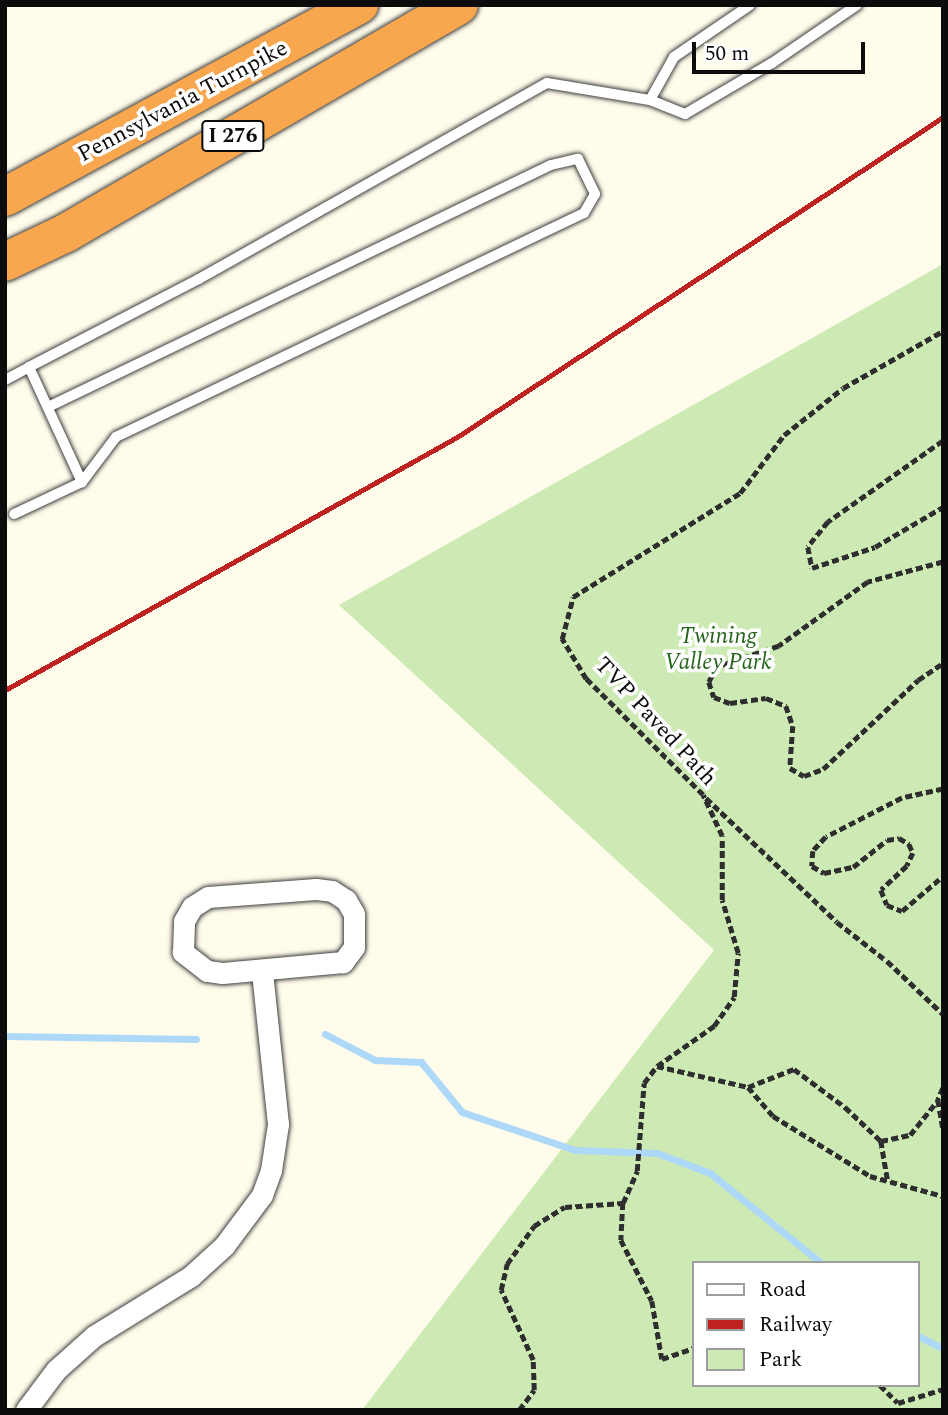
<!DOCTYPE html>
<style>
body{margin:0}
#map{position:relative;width:948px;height:1415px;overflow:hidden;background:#fffceb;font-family:Spectral,serif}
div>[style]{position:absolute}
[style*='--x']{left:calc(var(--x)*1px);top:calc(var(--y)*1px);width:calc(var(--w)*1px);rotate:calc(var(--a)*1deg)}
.green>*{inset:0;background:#cdeab4}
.stream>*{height:7px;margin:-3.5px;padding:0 3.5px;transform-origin:3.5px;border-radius:3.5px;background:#aed8f8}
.path>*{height:4.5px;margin-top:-2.25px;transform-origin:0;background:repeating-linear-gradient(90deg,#2e2e2e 0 7px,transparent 0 10.5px)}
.roads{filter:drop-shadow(0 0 2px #3f3f3f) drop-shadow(0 0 2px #3f3f3f)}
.lane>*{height:10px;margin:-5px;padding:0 5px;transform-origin:5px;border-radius:5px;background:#fff}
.street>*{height:21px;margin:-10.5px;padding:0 10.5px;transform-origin:10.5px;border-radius:10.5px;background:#fff}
.highway>*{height:38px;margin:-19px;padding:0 19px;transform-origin:19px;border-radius:19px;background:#f8a74f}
.rail>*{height:5px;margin:-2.5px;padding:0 2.5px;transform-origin:2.5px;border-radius:2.5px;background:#bf2321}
span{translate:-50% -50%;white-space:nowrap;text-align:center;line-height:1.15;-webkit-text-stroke:7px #fff;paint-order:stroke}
.shield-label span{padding:2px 5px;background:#fff;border:2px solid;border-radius:5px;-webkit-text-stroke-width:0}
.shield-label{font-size:21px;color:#0c0c0c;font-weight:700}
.street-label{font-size:23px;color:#0c0c0c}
.park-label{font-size:23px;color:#26651b;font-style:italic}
.frame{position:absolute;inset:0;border:7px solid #0c0c0c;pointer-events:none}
.legend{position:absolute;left:692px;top:1261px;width:228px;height:126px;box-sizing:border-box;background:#fff;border:2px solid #9e9e9e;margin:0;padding:9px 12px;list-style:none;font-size:21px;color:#0c0c0c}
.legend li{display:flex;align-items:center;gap:14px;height:35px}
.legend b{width:35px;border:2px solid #9e9e9e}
.scale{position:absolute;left:692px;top:42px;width:173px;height:32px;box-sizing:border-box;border:4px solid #0c0c0c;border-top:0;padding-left:9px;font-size:21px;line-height:24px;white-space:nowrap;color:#0c0c0c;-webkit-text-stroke:5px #fff;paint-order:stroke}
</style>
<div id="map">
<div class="green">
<i style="clip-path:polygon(evenodd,943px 264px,943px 1410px,362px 1410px,714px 950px,339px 605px,943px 264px,694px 1263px,918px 1263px,918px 1385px,694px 1385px,694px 1263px)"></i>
</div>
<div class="stream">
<i style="--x:325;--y:1034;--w:56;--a:27.5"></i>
<i style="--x:375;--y:1060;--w:46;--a:2.5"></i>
<i style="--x:421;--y:1062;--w:65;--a:50.6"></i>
<i style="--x:462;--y:1112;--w:119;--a:18.6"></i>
<i style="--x:575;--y:1150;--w:82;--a:2.1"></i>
<i style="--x:657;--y:1153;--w:57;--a:20.7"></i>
<i style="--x:710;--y:1173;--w:143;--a:39"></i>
<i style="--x:5;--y:1036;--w:191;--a:0.9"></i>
<i style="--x:918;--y:1336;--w:28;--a:26"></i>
</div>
<div class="path">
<i style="--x:943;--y:441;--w:141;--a:144.8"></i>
<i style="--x:828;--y:522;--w:32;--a:129"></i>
<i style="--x:808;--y:547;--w:21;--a:79"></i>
<i style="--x:812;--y:568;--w:66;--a:-18.4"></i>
<i style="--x:875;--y:547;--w:79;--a:-30.5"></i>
<i style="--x:943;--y:562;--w:78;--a:165.1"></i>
<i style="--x:868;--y:582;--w:110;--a:144.3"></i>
<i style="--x:779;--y:646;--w:65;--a:161.3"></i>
<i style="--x:717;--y:667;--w:17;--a:118"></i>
<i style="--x:709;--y:682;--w:16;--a:72"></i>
<i style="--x:714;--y:697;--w:17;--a:21"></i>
<i style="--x:730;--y:703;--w:36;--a:-8"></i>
<i style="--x:766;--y:698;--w:22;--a:22"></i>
<i style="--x:786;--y:706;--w:21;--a:71"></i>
<i style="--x:793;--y:726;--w:42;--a:94.1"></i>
<i style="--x:790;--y:768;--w:16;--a:30"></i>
<i style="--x:804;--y:776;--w:20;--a:-20"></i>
<i style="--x:823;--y:769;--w:130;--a:-43.1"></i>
<i style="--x:918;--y:680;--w:30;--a:-34"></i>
<i style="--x:943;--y:789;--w:42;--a:167.6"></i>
<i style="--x:902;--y:798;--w:85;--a:152.8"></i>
<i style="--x:826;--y:837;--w:19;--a:133"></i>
<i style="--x:813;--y:851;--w:15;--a:94"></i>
<i style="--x:812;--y:866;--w:14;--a:30"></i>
<i style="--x:824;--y:873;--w:30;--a:-12"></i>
<i style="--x:853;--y:867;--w:43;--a:-38.5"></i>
<i style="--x:887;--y:840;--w:12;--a:-9"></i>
<i style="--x:899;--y:838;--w:12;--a:31"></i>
<i style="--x:909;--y:844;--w:10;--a:66"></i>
<i style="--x:913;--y:853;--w:14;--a:115"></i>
<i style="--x:907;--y:866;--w:35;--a:137"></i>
<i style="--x:881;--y:890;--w:16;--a:68"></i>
<i style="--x:887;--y:905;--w:16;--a:22"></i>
<i style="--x:902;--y:911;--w:54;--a:-40.5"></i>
<i style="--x:706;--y:798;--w:180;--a:43.4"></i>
<i style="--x:837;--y:922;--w:63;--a:38"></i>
<i style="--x:887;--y:961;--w:77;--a:43.4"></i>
<i style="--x:657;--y:1066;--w:93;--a:13"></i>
<i style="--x:748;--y:1087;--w:49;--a:-21.4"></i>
<i style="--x:794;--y:1069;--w:64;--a:36.7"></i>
<i style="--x:845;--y:1107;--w:50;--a:43.4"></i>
<i style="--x:881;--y:1141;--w:30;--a:-12"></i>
<i style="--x:910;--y:1135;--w:45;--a:-51.3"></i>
<i style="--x:748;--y:1087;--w:38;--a:49"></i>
<i style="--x:773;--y:1116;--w:114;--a:31.7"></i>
<i style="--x:870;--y:1176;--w:76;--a:15.3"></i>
<i style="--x:943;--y:1088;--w:13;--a:113"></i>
<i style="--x:938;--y:1100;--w:28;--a:80"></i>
<i style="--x:881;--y:1141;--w:42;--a:80.3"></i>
<i style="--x:623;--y:1203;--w:35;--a:-66"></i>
<i style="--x:637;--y:1171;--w:88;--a:-85.5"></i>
<i style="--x:644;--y:1083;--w:21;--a:-53"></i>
<i style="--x:657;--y:1066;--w:70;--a:-35.1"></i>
<i style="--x:714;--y:1026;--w:35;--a:-55"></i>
<i style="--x:734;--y:997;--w:44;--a:-84.8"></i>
<i style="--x:738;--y:953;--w:55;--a:-106.8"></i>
<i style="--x:722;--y:900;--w:64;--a:-90"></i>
<i style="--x:722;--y:836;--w:45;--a:-114.9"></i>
<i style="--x:703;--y:795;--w:165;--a:-135.2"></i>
<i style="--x:586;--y:679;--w:47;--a:-121"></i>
<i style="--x:562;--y:639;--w:43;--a:-75.3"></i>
<i style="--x:573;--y:597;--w:197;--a:-31.9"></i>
<i style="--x:740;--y:493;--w:73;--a:-52.8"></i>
<i style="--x:784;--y:435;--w:75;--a:-38.5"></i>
<i style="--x:843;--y:388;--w:115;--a:-29.7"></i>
<i style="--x:623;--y:1203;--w:37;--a:93"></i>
<i style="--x:621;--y:1240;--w:68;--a:63.1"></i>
<i style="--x:652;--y:1301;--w:59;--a:80.2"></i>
<i style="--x:662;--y:1359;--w:34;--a:-19"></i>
<i style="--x:880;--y:1385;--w:25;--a:45"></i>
<i style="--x:898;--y:1403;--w:47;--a:-17.3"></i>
<i style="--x:519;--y:1410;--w:25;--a:-53"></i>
<i style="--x:534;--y:1390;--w:30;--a:-92"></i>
<i style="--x:533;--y:1360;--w:77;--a:-114.6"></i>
<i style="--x:501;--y:1290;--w:27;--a:-77"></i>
<i style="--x:507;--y:1264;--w:47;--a:-54.6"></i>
<i style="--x:534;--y:1226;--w:36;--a:-32"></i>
<i style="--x:565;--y:1207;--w:58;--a:-3.9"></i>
</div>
<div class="roads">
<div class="lane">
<i style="--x:650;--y:100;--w:49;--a:-60.8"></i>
<i style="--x:674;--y:57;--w:92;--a:-34.4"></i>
<i style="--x:29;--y:367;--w:191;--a:-27.4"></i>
<i style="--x:199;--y:279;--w:399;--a:-29.4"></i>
<i style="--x:547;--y:83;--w:104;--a:9.4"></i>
<i style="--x:650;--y:100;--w:38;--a:22"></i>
<i style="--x:685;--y:114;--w:101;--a:-30.4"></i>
<i style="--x:772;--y:63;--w:103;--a:-34.3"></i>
<i style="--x:5;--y:380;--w:27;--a:-28"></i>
<i style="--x:29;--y:367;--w:127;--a:65.3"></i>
<i style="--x:82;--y:482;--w:75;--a:154.8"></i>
<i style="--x:48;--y:407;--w:558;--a:-25.69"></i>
<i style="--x:551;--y:165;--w:28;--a:-13"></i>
<i style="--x:578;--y:159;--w:39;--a:64"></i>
<i style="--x:595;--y:194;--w:22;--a:120"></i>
<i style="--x:584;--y:213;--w:519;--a:154.42"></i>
<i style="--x:116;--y:437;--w:56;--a:127.1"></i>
</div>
<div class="street">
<i style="--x:316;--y:889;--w:16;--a:7"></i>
<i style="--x:332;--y:891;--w:17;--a:33"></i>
<i style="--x:346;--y:900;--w:16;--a:60"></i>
<i style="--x:354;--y:914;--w:33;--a:90"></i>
<i style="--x:354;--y:947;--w:19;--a:126"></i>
<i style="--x:343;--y:962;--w:121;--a:174.8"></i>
<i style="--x:222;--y:973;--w:15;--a:-172"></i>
<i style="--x:207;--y:971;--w:31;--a:-142"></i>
<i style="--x:183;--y:952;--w:31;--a:-88"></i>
<i style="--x:184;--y:921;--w:16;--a:-60"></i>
<i style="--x:192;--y:907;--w:19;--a:-32"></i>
<i style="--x:208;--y:897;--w:108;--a:-4.2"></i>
<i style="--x:26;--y:1410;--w:50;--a:-53.1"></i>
<i style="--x:56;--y:1370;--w:51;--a:-41.8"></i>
<i style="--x:94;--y:1336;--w:114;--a:-31.7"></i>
<i style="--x:191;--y:1276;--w:45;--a:-42.3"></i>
<i style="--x:224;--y:1246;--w:64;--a:-53.3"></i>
<i style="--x:262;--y:1195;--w:27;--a:-70"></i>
<i style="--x:271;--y:1170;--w:47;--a:-81.3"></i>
<i style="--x:278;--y:1124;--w:154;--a:-96"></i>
</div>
<div class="highway">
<i style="--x:5;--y:197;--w:403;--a:-28.5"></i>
<i style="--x:5;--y:262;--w:68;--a:-25.4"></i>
<i style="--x:66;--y:233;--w:454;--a:-30.1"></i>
</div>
</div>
<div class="rail">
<i style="--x:5;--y:690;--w:518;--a:-29.24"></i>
<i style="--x:457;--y:437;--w:582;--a:-33.36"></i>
</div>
<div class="shield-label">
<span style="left:233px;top:136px">I 276</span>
</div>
<div class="street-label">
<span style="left:183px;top:102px;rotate:-28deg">Pennsylvania Turnpike</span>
<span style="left:655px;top:722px;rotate:47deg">TVP Paved Path</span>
</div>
<div class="park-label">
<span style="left:718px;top:650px">Twining<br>Valley Park</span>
</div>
<div class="frame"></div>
<ul class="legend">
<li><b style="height:9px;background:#fff"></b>Road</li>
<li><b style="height:9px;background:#bf2321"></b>Railway</li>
<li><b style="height:19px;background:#cdeab4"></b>Park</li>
</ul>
<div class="scale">50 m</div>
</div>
